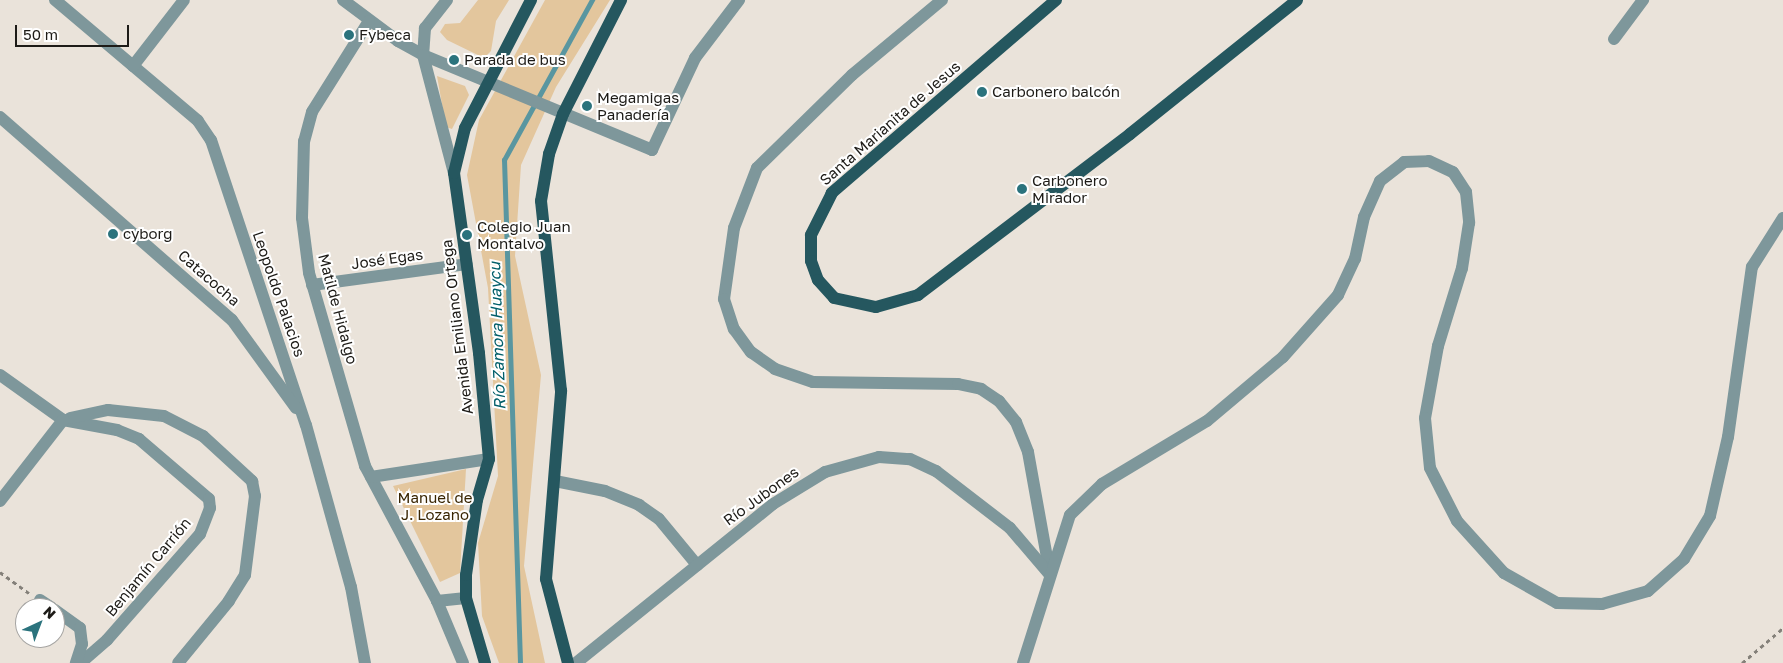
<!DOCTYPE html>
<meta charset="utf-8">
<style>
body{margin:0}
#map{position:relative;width:1783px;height:663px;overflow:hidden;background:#eae3da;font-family:"Golos Text",sans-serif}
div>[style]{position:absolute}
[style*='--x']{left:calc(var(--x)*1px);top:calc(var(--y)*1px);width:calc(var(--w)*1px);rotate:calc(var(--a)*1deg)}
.green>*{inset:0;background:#e3c69d}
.stream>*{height:4.5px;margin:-2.25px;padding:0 2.25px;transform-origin:2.25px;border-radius:2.25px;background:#5996a0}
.path>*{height:2.5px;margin-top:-1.25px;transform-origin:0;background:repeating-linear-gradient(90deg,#848079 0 4px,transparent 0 8px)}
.minor>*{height:12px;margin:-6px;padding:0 6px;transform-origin:6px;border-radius:6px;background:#7e979b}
.major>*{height:12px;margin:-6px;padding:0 6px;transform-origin:6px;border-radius:6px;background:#25575f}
.dots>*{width:14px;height:14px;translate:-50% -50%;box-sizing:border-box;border:2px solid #fff;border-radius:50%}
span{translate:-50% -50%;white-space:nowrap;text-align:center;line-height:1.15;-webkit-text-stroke:4px #fff;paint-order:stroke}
.poi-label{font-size:15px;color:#1d1b17}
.left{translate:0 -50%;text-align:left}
.street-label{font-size:15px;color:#1d1b17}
.park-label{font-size:15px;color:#392502}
.water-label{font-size:16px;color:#005e69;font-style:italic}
.north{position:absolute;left:15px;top:598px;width:50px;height:50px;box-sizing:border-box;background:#fff;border:1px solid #a5a4a2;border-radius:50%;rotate:43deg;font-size:14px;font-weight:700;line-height:20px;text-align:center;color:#1d1b17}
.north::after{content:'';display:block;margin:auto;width:18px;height:22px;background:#2b737d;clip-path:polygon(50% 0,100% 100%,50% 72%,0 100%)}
.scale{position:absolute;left:15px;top:25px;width:114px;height:22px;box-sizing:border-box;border:2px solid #1d1b17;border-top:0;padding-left:6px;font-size:15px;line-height:18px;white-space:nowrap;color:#1d1b17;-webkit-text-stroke:4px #fff;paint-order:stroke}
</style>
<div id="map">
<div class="green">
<i style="clip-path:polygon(478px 0,509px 0,496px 21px,491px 51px,484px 58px,447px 40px,440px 32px,445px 24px,460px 23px)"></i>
<i style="clip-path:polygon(545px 0,610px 0,556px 87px,521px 165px,515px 256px,541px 375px,524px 566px,545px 663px,499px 663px,482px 616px,478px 543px,498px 476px,488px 288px,467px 175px,479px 120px)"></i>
<i style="clip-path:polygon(437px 76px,465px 86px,469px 95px,452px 129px,446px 127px)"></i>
<i style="clip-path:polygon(466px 469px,460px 573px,440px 582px,393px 486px)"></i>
</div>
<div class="stream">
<i style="--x:520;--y:663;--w:503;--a:-91.82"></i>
<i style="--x:504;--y:160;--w:183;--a:-61.2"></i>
</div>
<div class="path">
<i style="--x:0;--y:572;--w:36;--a:36"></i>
<i style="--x:1742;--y:663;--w:54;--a:-40.5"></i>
</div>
<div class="minor">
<i style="--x:55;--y:0;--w:187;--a:40.2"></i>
<i style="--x:198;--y:121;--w:23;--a:56"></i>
<i style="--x:211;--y:140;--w:300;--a:71.6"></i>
<i style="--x:306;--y:425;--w:168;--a:74.5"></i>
<i style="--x:351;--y:587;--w:77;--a:79.6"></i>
<i style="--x:343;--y:0;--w:69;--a:36.7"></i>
<i style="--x:398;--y:41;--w:29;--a:29"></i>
<i style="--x:423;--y:55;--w:248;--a:22.5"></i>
<i style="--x:652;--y:150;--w:102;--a:-64.9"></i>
<i style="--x:695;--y:58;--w:73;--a:-52.8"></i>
<i style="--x:447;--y:0;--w:36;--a:128"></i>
<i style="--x:425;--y:28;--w:27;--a:94"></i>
<i style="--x:423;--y:55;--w:122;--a:75.3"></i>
<i style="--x:942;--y:0;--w:117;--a:140.2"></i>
<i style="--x:852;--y:75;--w:133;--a:135.6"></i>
<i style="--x:757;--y:168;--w:64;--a:111"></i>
<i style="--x:734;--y:228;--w:72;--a:98"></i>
<i style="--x:724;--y:299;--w:32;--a:72"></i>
<i style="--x:734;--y:329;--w:29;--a:54"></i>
<i style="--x:751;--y:352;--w:29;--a:35"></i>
<i style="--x:775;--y:369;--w:40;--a:18.9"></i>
<i style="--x:813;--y:382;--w:145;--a:0.8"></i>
<i style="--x:958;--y:384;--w:24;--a:12"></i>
<i style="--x:981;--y:389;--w:22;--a:34"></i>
<i style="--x:999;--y:401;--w:27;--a:51"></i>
<i style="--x:1016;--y:422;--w:32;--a:68"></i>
<i style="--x:1028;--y:452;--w:124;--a:79.8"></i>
<i style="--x:369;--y:21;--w:107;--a:122.1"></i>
<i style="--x:312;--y:112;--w:30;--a:105"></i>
<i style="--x:304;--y:141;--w:77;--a:91.5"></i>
<i style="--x:302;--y:218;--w:55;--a:82.7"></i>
<i style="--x:309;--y:273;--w:201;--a:73.8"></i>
<i style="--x:365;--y:466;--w:153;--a:61.9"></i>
<i style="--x:437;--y:601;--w:29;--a:-6"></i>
<i style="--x:1614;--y:39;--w:49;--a:-53.4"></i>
<i style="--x:133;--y:66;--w:83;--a:-52.3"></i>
<i style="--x:0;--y:117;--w:308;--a:41.2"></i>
<i style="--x:232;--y:320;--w:109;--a:54"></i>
<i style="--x:312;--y:285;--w:156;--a:-7.7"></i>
<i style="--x:0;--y:375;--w:77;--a:35.5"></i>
<i style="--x:63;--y:420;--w:55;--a:10.5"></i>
<i style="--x:117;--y:430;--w:24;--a:22"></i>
<i style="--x:139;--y:439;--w:92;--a:40.6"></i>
<i style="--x:209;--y:499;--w:9;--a:84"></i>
<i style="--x:210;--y:508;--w:28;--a:111"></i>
<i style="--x:200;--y:534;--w:141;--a:131.3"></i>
<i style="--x:107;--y:640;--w:35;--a:139"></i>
<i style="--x:70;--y:418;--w:39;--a:-12"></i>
<i style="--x:108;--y:410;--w:56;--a:6.1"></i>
<i style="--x:164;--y:416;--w:44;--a:27.1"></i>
<i style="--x:203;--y:436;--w:67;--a:42.6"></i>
<i style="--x:252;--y:481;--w:15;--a:79"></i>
<i style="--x:255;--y:496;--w:80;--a:97.2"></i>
<i style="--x:245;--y:575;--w:31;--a:122"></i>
<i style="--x:229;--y:601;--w:80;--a:129.4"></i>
<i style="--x:371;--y:477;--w:119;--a:-8.7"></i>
<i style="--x:555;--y:481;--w:51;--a:11.3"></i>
<i style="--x:605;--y:491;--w:37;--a:22"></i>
<i style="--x:639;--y:505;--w:24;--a:35"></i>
<i style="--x:659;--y:519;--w:60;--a:50.4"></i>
<i style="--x:0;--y:501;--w:103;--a:-52.1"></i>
<i style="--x:40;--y:600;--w:14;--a:34"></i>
<i style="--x:437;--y:601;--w:67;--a:67.2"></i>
<i style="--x:55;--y:610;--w:31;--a:36"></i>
<i style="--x:80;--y:628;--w:16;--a:83"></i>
<i style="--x:82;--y:644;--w:20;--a:108"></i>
<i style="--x:576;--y:663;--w:253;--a:-38.9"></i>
<i style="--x:773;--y:504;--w:61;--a:-31.6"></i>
<i style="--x:825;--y:472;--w:56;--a:-15.5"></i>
<i style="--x:879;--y:457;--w:31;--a:4"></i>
<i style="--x:910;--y:459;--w:29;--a:25"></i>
<i style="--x:936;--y:471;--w:93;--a:37.6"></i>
<i style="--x:1010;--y:528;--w:62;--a:49.6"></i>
<i style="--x:1023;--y:663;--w:155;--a:-72.4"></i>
<i style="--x:1070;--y:515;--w:45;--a:-44.1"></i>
<i style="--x:1102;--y:484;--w:122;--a:-31"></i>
<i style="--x:1207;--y:421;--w:99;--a:-40.1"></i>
<i style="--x:1283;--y:357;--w:83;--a:-48.4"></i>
<i style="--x:1338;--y:295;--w:40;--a:-65"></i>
<i style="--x:1355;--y:259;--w:43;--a:-77.9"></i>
<i style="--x:1364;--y:217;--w:39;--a:-66"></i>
<i style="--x:1380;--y:181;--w:31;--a:-38"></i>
<i style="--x:1404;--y:162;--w:25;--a:-2"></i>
<i style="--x:1429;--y:161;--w:26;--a:25"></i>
<i style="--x:1453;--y:172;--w:24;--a:57"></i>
<i style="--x:1466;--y:192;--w:31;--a:84"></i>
<i style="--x:1469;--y:223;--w:46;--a:98.8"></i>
<i style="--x:1462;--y:268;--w:82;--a:107.1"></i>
<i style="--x:1438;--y:346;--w:73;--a:100.2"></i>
<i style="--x:1425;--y:418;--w:50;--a:84.3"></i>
<i style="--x:1430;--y:468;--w:59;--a:63"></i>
<i style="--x:1457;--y:521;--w:70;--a:47.9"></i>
<i style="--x:1504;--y:573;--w:61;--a:29.5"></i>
<i style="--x:1557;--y:603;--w:45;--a:1.3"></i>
<i style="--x:1602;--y:604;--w:48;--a:-15.8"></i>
<i style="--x:1648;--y:591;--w:48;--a:-41.6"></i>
<i style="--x:1684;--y:559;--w:50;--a:-58.8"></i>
<i style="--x:1710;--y:516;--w:81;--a:-77.2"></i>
<i style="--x:1728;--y:437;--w:172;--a:-82"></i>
<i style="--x:1752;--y:267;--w:58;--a:-57.7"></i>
</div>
<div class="major">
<i style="--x:1056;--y:0;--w:296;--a:139.3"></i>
<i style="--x:832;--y:193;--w:47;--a:116.6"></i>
<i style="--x:811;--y:235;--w:26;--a:90"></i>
<i style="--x:811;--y:261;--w:20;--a:70"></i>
<i style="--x:818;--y:280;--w:24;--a:48"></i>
<i style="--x:834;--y:298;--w:43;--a:12.1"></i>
<i style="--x:876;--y:307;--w:44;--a:-15.9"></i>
<i style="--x:918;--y:295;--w:266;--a:-37.2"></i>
<i style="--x:1130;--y:134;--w:214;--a:-38.7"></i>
<i style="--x:485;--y:663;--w:68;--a:-106.3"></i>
<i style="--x:466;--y:598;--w:23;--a:-90"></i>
<i style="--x:466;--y:575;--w:76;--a:-81.7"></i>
<i style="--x:477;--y:500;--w:43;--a:-73.7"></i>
<i style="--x:489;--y:459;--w:106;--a:-95.4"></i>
<i style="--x:479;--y:353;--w:182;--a:-97.9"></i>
<i style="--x:454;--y:173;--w:46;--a:-76.3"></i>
<i style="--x:465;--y:128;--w:144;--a:-62.7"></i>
<i style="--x:568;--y:663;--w:87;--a:-104.7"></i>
<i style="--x:546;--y:579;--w:189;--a:-85.4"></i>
<i style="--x:561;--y:391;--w:191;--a:-96"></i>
<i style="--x:541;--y:201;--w:48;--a:-80.3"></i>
<i style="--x:549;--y:154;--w:42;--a:-70.7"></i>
<i style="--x:563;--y:114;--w:128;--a:-63"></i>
</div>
<div class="dots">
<i style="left:349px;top:35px;background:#2b737d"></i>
<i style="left:454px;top:60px;background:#2b737d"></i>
<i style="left:982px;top:92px;background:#2b737d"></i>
<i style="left:587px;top:106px;background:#2b737d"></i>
<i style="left:1022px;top:189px;background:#2b737d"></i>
<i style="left:113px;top:234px;background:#2b737d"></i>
<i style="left:467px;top:235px;background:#2b737d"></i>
</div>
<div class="poi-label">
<span class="left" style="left:359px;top:35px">Fybeca</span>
<span class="left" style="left:464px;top:60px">Parada de bus</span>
<span class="left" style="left:992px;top:92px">Carbonero balcón</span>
<span class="left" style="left:597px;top:106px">Megamigas<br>Panadería</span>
<span class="left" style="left:1032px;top:189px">Carbonero<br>Mirador</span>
<span class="left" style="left:477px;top:235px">Colegio Juan<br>Montalvo</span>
<span class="left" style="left:123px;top:234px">cyborg</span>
</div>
<div class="street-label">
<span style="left:890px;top:123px;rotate:-41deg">Santa Marianita de Jesus</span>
<span style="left:387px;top:259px;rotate:-8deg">José Egas</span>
<span style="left:209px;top:278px;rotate:41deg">Catacocha</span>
<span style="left:279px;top:294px;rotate:71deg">Leopoldo Palacios</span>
<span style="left:338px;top:309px;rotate:75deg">Matilde Hidalgo</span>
<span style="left:457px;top:327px;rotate:-97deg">Avenida Emiliano Ortega</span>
<span style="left:761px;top:496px;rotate:-36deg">Río Jubones</span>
<span style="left:148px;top:567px;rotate:-50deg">Benjamín Carrión</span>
</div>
<div class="park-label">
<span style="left:435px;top:506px">Manuel de<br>J. Lozano</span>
</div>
<div class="water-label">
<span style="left:497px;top:336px;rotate:-92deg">Río Zamora Huaycu</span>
</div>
<div class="north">N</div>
<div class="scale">50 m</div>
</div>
